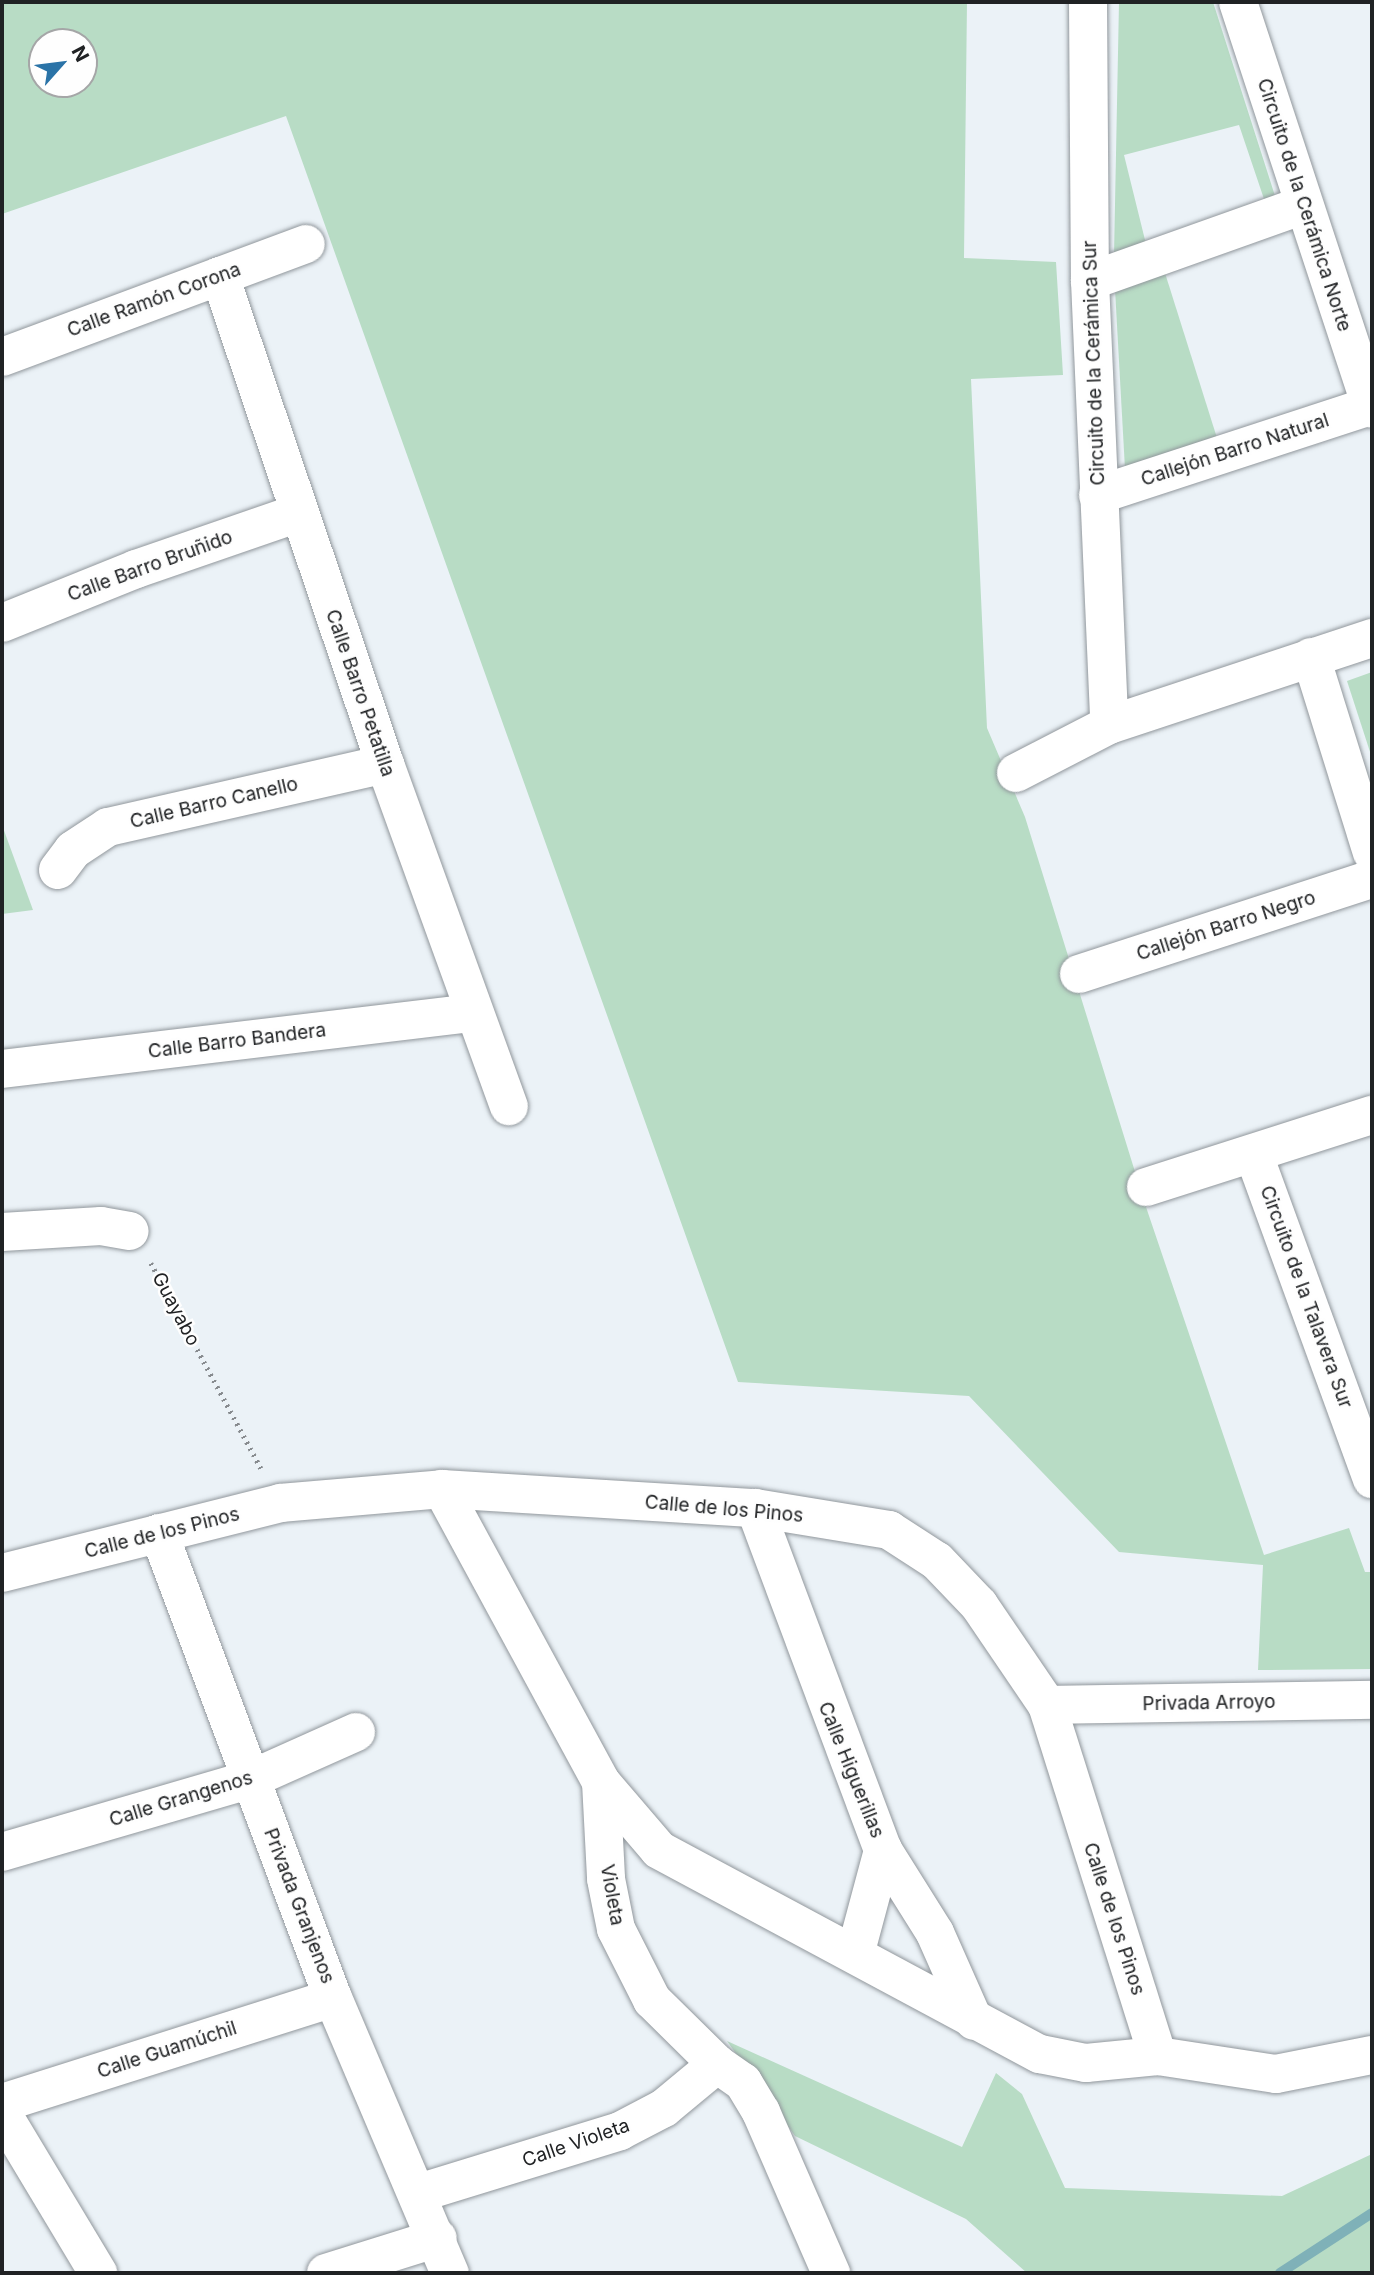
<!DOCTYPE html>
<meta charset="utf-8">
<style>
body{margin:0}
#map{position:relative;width:1374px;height:2275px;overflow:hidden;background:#ebf2f7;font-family:Inter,sans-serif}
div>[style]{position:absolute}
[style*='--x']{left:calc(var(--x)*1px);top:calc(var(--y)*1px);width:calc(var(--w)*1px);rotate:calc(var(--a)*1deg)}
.green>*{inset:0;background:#b8dcc5}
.stream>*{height:10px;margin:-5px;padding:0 5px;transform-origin:5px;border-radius:5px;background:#7fb1b8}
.path>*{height:4.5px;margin-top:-2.25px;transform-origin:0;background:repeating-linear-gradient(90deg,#878b8f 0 2px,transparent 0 7px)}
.roads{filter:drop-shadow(0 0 2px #91979c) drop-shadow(0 0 2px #91979c)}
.minor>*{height:38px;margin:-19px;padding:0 19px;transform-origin:19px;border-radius:19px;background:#fff}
span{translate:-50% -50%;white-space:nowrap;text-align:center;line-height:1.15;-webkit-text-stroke:5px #fefefe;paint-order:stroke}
.street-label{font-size:19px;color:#202224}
.frame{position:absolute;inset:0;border:4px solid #202224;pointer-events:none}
.north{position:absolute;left:28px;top:28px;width:70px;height:70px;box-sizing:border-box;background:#fefefe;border:2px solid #a5a6a7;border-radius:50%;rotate:62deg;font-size:19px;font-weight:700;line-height:28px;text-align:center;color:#202224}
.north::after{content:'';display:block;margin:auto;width:24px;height:32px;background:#2a73a7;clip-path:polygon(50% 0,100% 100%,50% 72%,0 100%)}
</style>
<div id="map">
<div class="green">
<i style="clip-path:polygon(evenodd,2px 2px,967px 2px,964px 258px,1056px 262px,1063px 375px,971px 379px,987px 728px,1025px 817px,1145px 1204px,1264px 1555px,1349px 1528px,1365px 1572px,1372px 1572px,1372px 1669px,1258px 1670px,1263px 1565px,1119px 1552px,969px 1396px,738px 1382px,286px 116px,2px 214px,2px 2px,42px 42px,84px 42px,84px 84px,42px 84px,42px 42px)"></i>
<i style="clip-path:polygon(1119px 2px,1213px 2px,1275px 196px,1264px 199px,1239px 125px,1124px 155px,1146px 244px,1114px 255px)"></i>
<i style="clip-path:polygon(1165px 273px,1217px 438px,1125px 469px,1115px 289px)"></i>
<i style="clip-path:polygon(1372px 672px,1372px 758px,1347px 681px)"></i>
<i style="clip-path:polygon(2px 825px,33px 910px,2px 914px)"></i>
<i style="clip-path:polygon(727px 2041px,962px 2147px,996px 2073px,1022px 2094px,1065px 2188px,1282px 2196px,1372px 2154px,1372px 2273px,1027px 2273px,966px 2219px,795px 2136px)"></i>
</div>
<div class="stream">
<i style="--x:1280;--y:2273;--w:110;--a:-33.1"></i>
</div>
<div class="path">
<i style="--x:151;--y:1263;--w:233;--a:61.8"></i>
</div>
<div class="roads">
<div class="minor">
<i style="--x:1088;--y:2;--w:279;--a:89.6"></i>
<i style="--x:1090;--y:281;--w:444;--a:87.5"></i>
<i style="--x:1238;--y:2;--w:428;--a:71.8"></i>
<i style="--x:220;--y:276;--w:515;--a:71.32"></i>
<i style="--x:385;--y:764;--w:364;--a:70.1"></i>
<i style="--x:1090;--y:281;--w:226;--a:-19.6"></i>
<i style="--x:2;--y:357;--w:324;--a:-20.4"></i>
<i style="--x:1098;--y:495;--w:287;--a:-18.1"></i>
<i style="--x:2;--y:623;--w:144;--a:-21.9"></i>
<i style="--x:136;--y:569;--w:172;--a:-19"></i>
<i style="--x:1311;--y:657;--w:205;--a:72.7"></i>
<i style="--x:1016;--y:773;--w:105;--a:-27.3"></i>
<i style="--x:1109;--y:725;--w:277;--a:-18.3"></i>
<i style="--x:58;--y:870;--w:25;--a:-53"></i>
<i style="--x:73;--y:850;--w:42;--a:-33.3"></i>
<i style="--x:108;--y:827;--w:284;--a:-12.8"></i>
<i style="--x:1079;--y:974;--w:308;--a:-18"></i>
<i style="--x:2;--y:1069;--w:473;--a:-6.8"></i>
<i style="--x:1254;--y:1155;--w:345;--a:70"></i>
<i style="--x:1146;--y:1187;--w:237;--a:-17.7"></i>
<i style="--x:2;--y:1232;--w:99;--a:-3.5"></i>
<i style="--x:101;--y:1226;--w:29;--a:10"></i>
<i style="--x:442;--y:1489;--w:333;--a:61.5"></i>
<i style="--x:601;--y:1782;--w:97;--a:87"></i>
<i style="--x:606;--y:1879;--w:51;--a:78.7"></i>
<i style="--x:616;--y:1929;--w:80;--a:63.1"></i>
<i style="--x:652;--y:2000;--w:91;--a:44.6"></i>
<i style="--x:717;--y:2064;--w:32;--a:35"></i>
<i style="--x:743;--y:2082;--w:35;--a:59"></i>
<i style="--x:761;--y:2112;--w:176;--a:66.5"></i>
<i style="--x:755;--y:1508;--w:365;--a:69.5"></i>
<i style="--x:883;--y:1850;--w:98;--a:57.9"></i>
<i style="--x:935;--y:1933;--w:96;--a:66.1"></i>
<i style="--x:159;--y:1533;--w:496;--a:69.5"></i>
<i style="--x:333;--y:1998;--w:299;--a:67"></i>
<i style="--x:2;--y:1573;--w:287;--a:-14.1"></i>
<i style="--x:280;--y:1503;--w:163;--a:-4.9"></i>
<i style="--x:442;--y:1489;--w:314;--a:3.5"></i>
<i style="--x:755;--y:1508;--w:136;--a:9.3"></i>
<i style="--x:889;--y:1530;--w:57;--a:32.9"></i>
<i style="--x:937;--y:1561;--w:61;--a:46.3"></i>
<i style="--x:979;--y:1605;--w:121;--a:55.8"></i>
<i style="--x:1047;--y:1705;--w:368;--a:72.5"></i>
<i style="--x:1047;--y:1705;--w:325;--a:-0.9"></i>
<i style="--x:601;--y:1782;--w:89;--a:49.5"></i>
<i style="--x:659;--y:1850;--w:432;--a:28.2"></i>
<i style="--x:1040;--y:2054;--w:47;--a:11.1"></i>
<i style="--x:1086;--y:2063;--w:72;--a:-5.6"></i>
<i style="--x:1158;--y:2056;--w:119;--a:8.7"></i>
<i style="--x:1276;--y:2074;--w:98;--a:-11.2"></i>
<i style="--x:2;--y:1852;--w:259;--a:-16.3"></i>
<i style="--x:251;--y:1779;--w:115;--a:-24.1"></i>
<i style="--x:856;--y:1951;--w:105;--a:-75"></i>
<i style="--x:2;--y:2103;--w:347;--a:-17.6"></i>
<i style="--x:2;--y:2113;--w:187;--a:59"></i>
<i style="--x:419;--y:2193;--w:210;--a:-17.1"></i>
<i style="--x:620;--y:2131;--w:50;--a:-27.6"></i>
<i style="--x:664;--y:2108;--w:69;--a:-39.7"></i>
<i style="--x:326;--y:2273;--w:117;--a:-17.4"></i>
</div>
</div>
<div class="street-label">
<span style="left:1304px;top:205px;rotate:72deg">Circuito de la Cerámica Norte</span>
<span style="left:154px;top:300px;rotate:-20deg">Calle Ramón Corona</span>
<span style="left:1094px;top:363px;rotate:-92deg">Circuito de la Cerámica Sur</span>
<span style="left:1235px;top:450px;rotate:-18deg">Callejón Barro Natural</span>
<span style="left:150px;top:566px;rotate:-20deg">Calle Barro Bruñido</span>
<span style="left:360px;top:693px;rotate:71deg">Calle Barro Petatilla</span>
<span style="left:214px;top:803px;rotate:-13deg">Calle Barro Canello</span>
<span style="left:1226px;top:926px;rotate:-18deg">Callejón Barro Negro</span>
<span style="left:237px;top:1041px;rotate:-7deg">Calle Barro Bandera</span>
<span style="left:1306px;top:1297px;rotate:70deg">Circuito de la Talavera Sur</span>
<span style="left:176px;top:1309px;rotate:62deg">Guayabo</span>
<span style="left:724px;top:1509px;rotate:5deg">Calle de los Pinos</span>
<span style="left:162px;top:1533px;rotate:-14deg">Calle de los Pinos</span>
<span style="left:1209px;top:1703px;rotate:-1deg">Privada Arroyo</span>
<span style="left:851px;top:1770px;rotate:68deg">Calle Higuerillas</span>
<span style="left:181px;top:1799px;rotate:-17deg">Calle Grangenos</span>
<span style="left:612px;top:1895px;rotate:80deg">Violeta</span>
<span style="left:299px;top:1906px;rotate:69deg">Privada Granjenos</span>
<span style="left:1114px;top:1919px;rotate:72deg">Calle de los Pinos</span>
<span style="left:167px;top:2050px;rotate:-18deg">Calle Guamúchil</span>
<span style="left:576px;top:2143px;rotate:-19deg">Calle Violeta</span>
</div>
<div class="frame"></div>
<div class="north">N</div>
</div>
